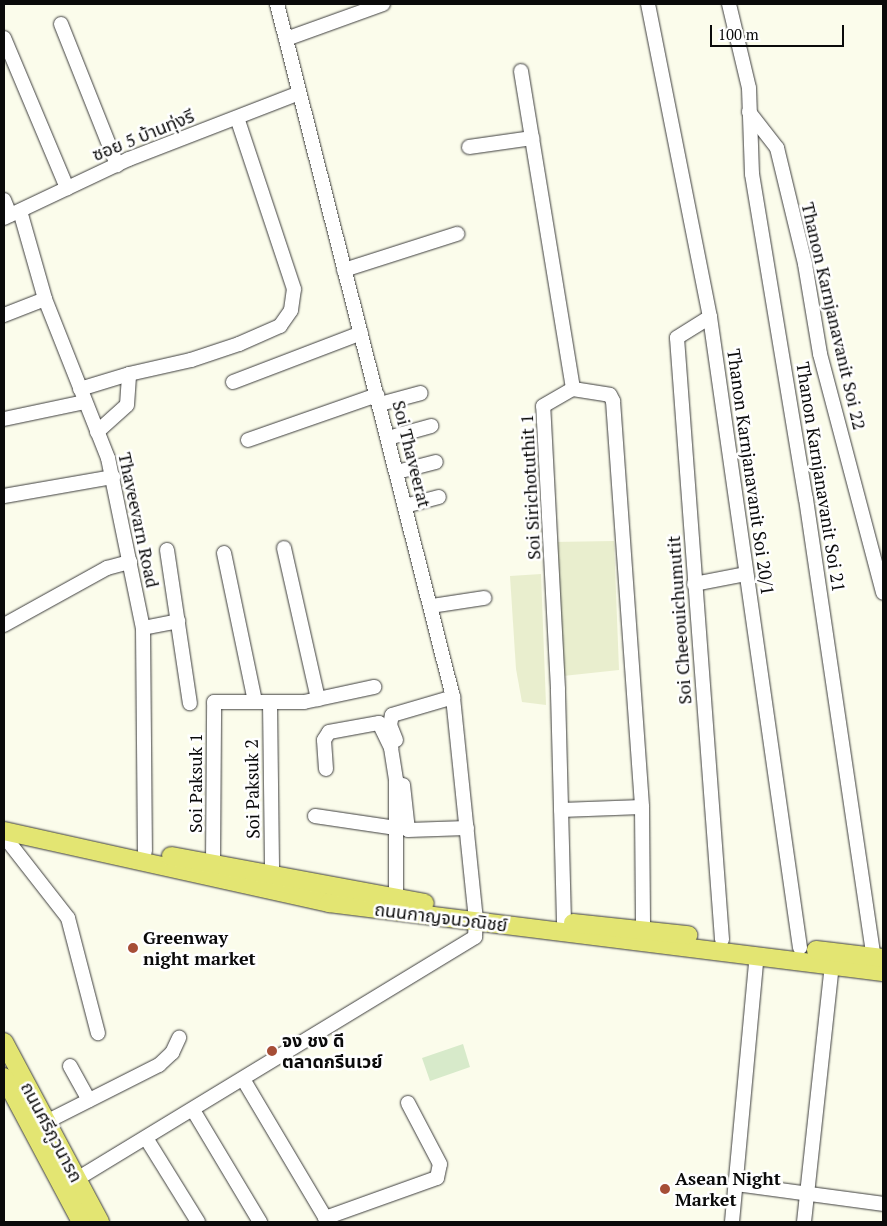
<!DOCTYPE html>
<meta charset="utf-8">
<style>
body{margin:0}
#map{position:relative;width:887px;height:1226px;overflow:hidden;background:#fbfceb;font-family:"PT Serif","Noto Sans Thai",serif}
div>[style]{position:absolute}
[style*='--x']{left:calc(var(--x)*1px);top:calc(var(--y)*1px);width:calc(var(--w)*1px);rotate:calc(var(--a)*1deg)}
.farmland>*{inset:0;background:#e9eece}
.pitch>*{inset:0;background:#d7eaca}
.roads{filter:drop-shadow(0 0 1px #3d3d3d) drop-shadow(0 0 1px #3d3d3d)}
.minor>*{height:14px;margin:-7px;padding:0 7px;transform-origin:7px;border-radius:7px;background:#fff}
.major>*{height:18px;margin:-9px;padding:0 9px;transform-origin:9px;border-radius:9px;background:#e3e572}
.dots>*{width:14px;height:14px;translate:-50% -50%;box-sizing:border-box;border:2px solid #fff;border-radius:50%}
span{translate:-50% -50%;white-space:nowrap;text-align:center;line-height:1.15;-webkit-text-stroke:5px #fff;paint-order:stroke}
.street-label{font-size:18px;color:#0a0a0a}
.poi-label{font-size:18px;color:#0a0a0a;font-weight:700}
.left{translate:0 -50%;text-align:left}
.frame{position:absolute;inset:0;border:5px solid #0a0a0a;pointer-events:none}
.scale{position:absolute;left:710px;top:25px;width:134px;height:22px;box-sizing:border-box;border:2px solid #0a0a0a;border-top:0;padding-left:6px;font-size:15px;line-height:18px;white-space:nowrap;color:#0a0a0a;-webkit-text-stroke:4px #fff;paint-order:stroke}
</style>
<div id="map">
<div class="farmland">
<i style="clip-path:polygon(614px 541px,619px 670px,563px 676px,553px 542px)"></i>
<i style="clip-path:polygon(541px 574px,546px 705px,522px 702px,516px 669px,510px 576px)"></i>
</div>
<div class="pitch">
<i style="clip-path:polygon(463px 1044px,470px 1067px,430px 1081px,422px 1058px)"></i>
</div>
<div class="roads">
<div class="minor">
<i style="--x:648;--y:4;--w:319;--a:78.8"></i>
<i style="--x:710;--y:317;--w:637;--a:81.88"></i>
<i style="--x:729;--y:4;--w:86;--a:76.6"></i>
<i style="--x:749;--y:88;--w:86;--a:88"></i>
<i style="--x:752;--y:174;--w:329;--a:80.6"></i>
<i style="--x:806;--y:499;--w:463;--a:81.6"></i>
<i style="--x:61;--y:24;--w:152;--a:68.3"></i>
<i style="--x:4;--y:38;--w:163;--a:67.2"></i>
<i style="--x:286;--y:39;--w:103;--a:-19.8"></i>
<i style="--x:521;--y:71;--w:322;--a:80.7"></i>
<i style="--x:749;--y:112;--w:46;--a:52.1"></i>
<i style="--x:777;--y:148;--w:119;--a:76.4"></i>
<i style="--x:805;--y:264;--w:91;--a:80.5"></i>
<i style="--x:820;--y:354;--w:247;--a:75.2"></i>
<i style="--x:469;--y:147;--w:64;--a:-8.1"></i>
<i style="--x:4;--y:200;--w:16;--a:68"></i>
<i style="--x:20;--y:211;--w:91;--a:74.1"></i>
<i style="--x:45;--y:299;--w:171;--a:68.4"></i>
<i style="--x:108;--y:458;--w:174;--a:78.4"></i>
<i style="--x:143;--y:628;--w:223;--a:89.5"></i>
<i style="--x:4;--y:218;--w:138;--a:-25.3"></i>
<i style="--x:129;--y:159;--w:182;--a:-21.2"></i>
<i style="--x:344;--y:270;--w:119;--a:-17.7"></i>
<i style="--x:4;--y:315;--w:44;--a:-21.3"></i>
<i style="--x:710;--y:317;--w:39;--a:148"></i>
<i style="--x:677;--y:338;--w:603;--a:85.72"></i>
<i style="--x:233;--y:382;--w:137;--a:-20.9"></i>
<i style="--x:80;--y:389;--w:51;--a:-17"></i>
<i style="--x:573;--y:389;--w:37;--a:9"></i>
<i style="--x:610;--y:395;--w:7;--a:63"></i>
<i style="--x:613;--y:401;--w:407;--a:85.9"></i>
<i style="--x:642;--y:807;--w:122;--a:89.5"></i>
<i style="--x:380;--y:404;--w:42;--a:-15"></i>
<i style="--x:4;--y:419;--w:83;--a:-11.9"></i>
<i style="--x:97;--y:432;--w:40;--a:-42"></i>
<i style="--x:127;--y:405;--w:31;--a:-86"></i>
<i style="--x:129;--y:374;--w:64;--a:-12.7"></i>
<i style="--x:191;--y:360;--w:51;--a:-18.4"></i>
<i style="--x:239;--y:344;--w:45;--a:-23.7"></i>
<i style="--x:280;--y:326;--w:19;--a:-55"></i>
<i style="--x:291;--y:310;--w:21;--a:-82"></i>
<i style="--x:294;--y:289;--w:180;--a:-108.4"></i>
<i style="--x:388;--y:438;--w:45;--a:-15.6"></i>
<i style="--x:248;--y:440;--w:137;--a:-19.2"></i>
<i style="--x:397;--y:472;--w:40;--a:-14.4"></i>
<i style="--x:4;--y:496;--w:111;--a:-9.9"></i>
<i style="--x:405;--y:506;--w:35;--a:-15"></i>
<i style="--x:284;--y:548;--w:155;--a:77.3"></i>
<i style="--x:167;--y:550;--w:155;--a:81.5"></i>
<i style="--x:224;--y:553;--w:152;--a:78.2"></i>
<i style="--x:694;--y:584;--w:53;--a:-10.9"></i>
<i style="--x:431;--y:606;--w:54;--a:-8.6"></i>
<i style="--x:4;--y:625;--w:118;--a:-29"></i>
<i style="--x:107;--y:568;--w:24;--a:-15"></i>
<i style="--x:143;--y:628;--w:36;--a:-11"></i>
<i style="--x:270;--y:702;--w:174;--a:89.3"></i>
<i style="--x:396;--y:740;--w:16;--a:-112"></i>
<i style="--x:390;--y:725;--w:10;--a:-79"></i>
<i style="--x:392;--y:715;--w:64;--a:-16.4"></i>
<i style="--x:326;--y:769;--w:29;--a:-94"></i>
<i style="--x:324;--y:740;--w:9;--a:-58"></i>
<i style="--x:329;--y:732;--w:51;--a:-10.2"></i>
<i style="--x:379;--y:723;--w:28;--a:64"></i>
<i style="--x:391;--y:748;--w:32;--a:81"></i>
<i style="--x:396;--y:780;--w:118;--a:90"></i>
<i style="--x:403;--y:785;--w:45;--a:83.7"></i>
<i style="--x:408;--y:830;--w:59;--a:-1.9"></i>
<i style="--x:561;--y:810;--w:81;--a:-2.1"></i>
<i style="--x:315;--y:816;--w:82;--a:8.4"></i>
<i style="--x:4;--y:836;--w:104;--a:52"></i>
<i style="--x:68;--y:918;--w:119;--a:75.4"></i>
<i style="--x:213;--y:864;--w:162;--a:-89.6"></i>
<i style="--x:214;--y:702;--w:90;--a:0"></i>
<i style="--x:304;--y:702;--w:72;--a:-12.1"></i>
<i style="--x:564;--y:922;--w:233;--a:-91.5"></i>
<i style="--x:558;--y:689;--w:283;--a:-93"></i>
<i style="--x:543;--y:406;--w:34;--a:-30"></i>
<i style="--x:70;--y:1066;--w:39;--a:61"></i>
<i style="--x:243;--y:1079;--w:166;--a:59.3"></i>
<i style="--x:193;--y:1110;--w:131;--a:59.1"></i>
<i style="--x:46;--y:1122;--w:127;--a:-26.8"></i>
<i style="--x:159;--y:1065;--w:18;--a:-43"></i>
<i style="--x:172;--y:1053;--w:17;--a:-65"></i>
<i style="--x:146;--y:1138;--w:99;--a:58.2"></i>
<i style="--x:77;--y:1179;--w:466;--a:-31.3"></i>
<i style="--x:475;--y:937;--w:17;--a:-87"></i>
<i style="--x:476;--y:920;--w:224;--a:-95.9"></i>
<i style="--x:453;--y:697;--w:715;--a:-104.25"></i>
<i style="--x:736;--y:1184;--w:148;--a:7.7"></i>
<i style="--x:325;--y:1218;--w:119;--a:-19.7"></i>
<i style="--x:437;--y:1178;--w:14;--a:-78"></i>
<i style="--x:440;--y:1164;--w:69;--a:-117.7"></i>
<i style="--x:732;--y:1222;--w:268;--a:-84.7"></i>
<i style="--x:804;--y:1222;--w:260;--a:-83.8"></i>
</div>
<div class="major">
<i style="--x:4;--y:831;--w:333;--a:12.5"></i>
<i style="--x:329;--y:903;--w:558;--a:7.1"></i>
<i style="--x:171;--y:856;--w:258;--a:10.5"></i>
<i style="--x:573;--y:923;--w:116;--a:6"></i>
<i style="--x:816;--y:950;--w:67;--a:6.8"></i>
<i style="--x:4;--y:1042;--w:204;--a:61.9"></i>
<i style="--x:4;--y:1077;--w:164;--a:62"></i>
</div>
</div>
<div class="dots">
<i style="left:133px;top:948px;background:#a64e36"></i>
<i style="left:272px;top:1051px;background:#a64e36"></i>
<i style="left:665px;top:1189px;background:#a64e36"></i>
</div>
<div class="street-label">
<span style="left:143px;top:135px;rotate:-22deg">ซอย 5 บ้านทุ่งรี</span>
<span style="left:834px;top:316px;rotate:77deg">Thanon Karnjanavanit Soi 22</span>
<span style="left:412px;top:454px;rotate:76deg">Soi Thaveerat</span>
<span style="left:751px;top:472px;rotate:82deg">Thanon Karnjanavanit Soi 20/1</span>
<span style="left:821px;top:477px;rotate:81deg">Thanon Karnjanavanit Soi 21</span>
<span style="left:530px;top:487px;rotate:-93deg">Soi Sirichotuthit 1</span>
<span style="left:139px;top:520px;rotate:78deg">Thaveevarn Road</span>
<span style="left:679px;top:620px;rotate:-94deg">Soi Cheeouichumutit</span>
<span style="left:195px;top:783px;rotate:-90deg">Soi Paksuk 1</span>
<span style="left:252px;top:789px;rotate:-91deg">Soi Paksuk 2</span>
<span style="left:441px;top:917px;rotate:7deg">ถนนกาญจนวณิชย์</span>
<span style="left:52px;top:1132px;rotate:62deg">ถนนศรีภูวนารถ</span>
</div>
<div class="poi-label">
<span class="left" style="left:143px;top:948px">Greenway<br>night market</span>
<span class="left" style="left:282px;top:1051px">จง ชง ดี<br>ตลาดกรีนเวย์</span>
<span class="left" style="left:675px;top:1189px">Asean Night<br>Market</span>
</div>
<div class="frame"></div>
<div class="scale">100 m</div>
</div>
